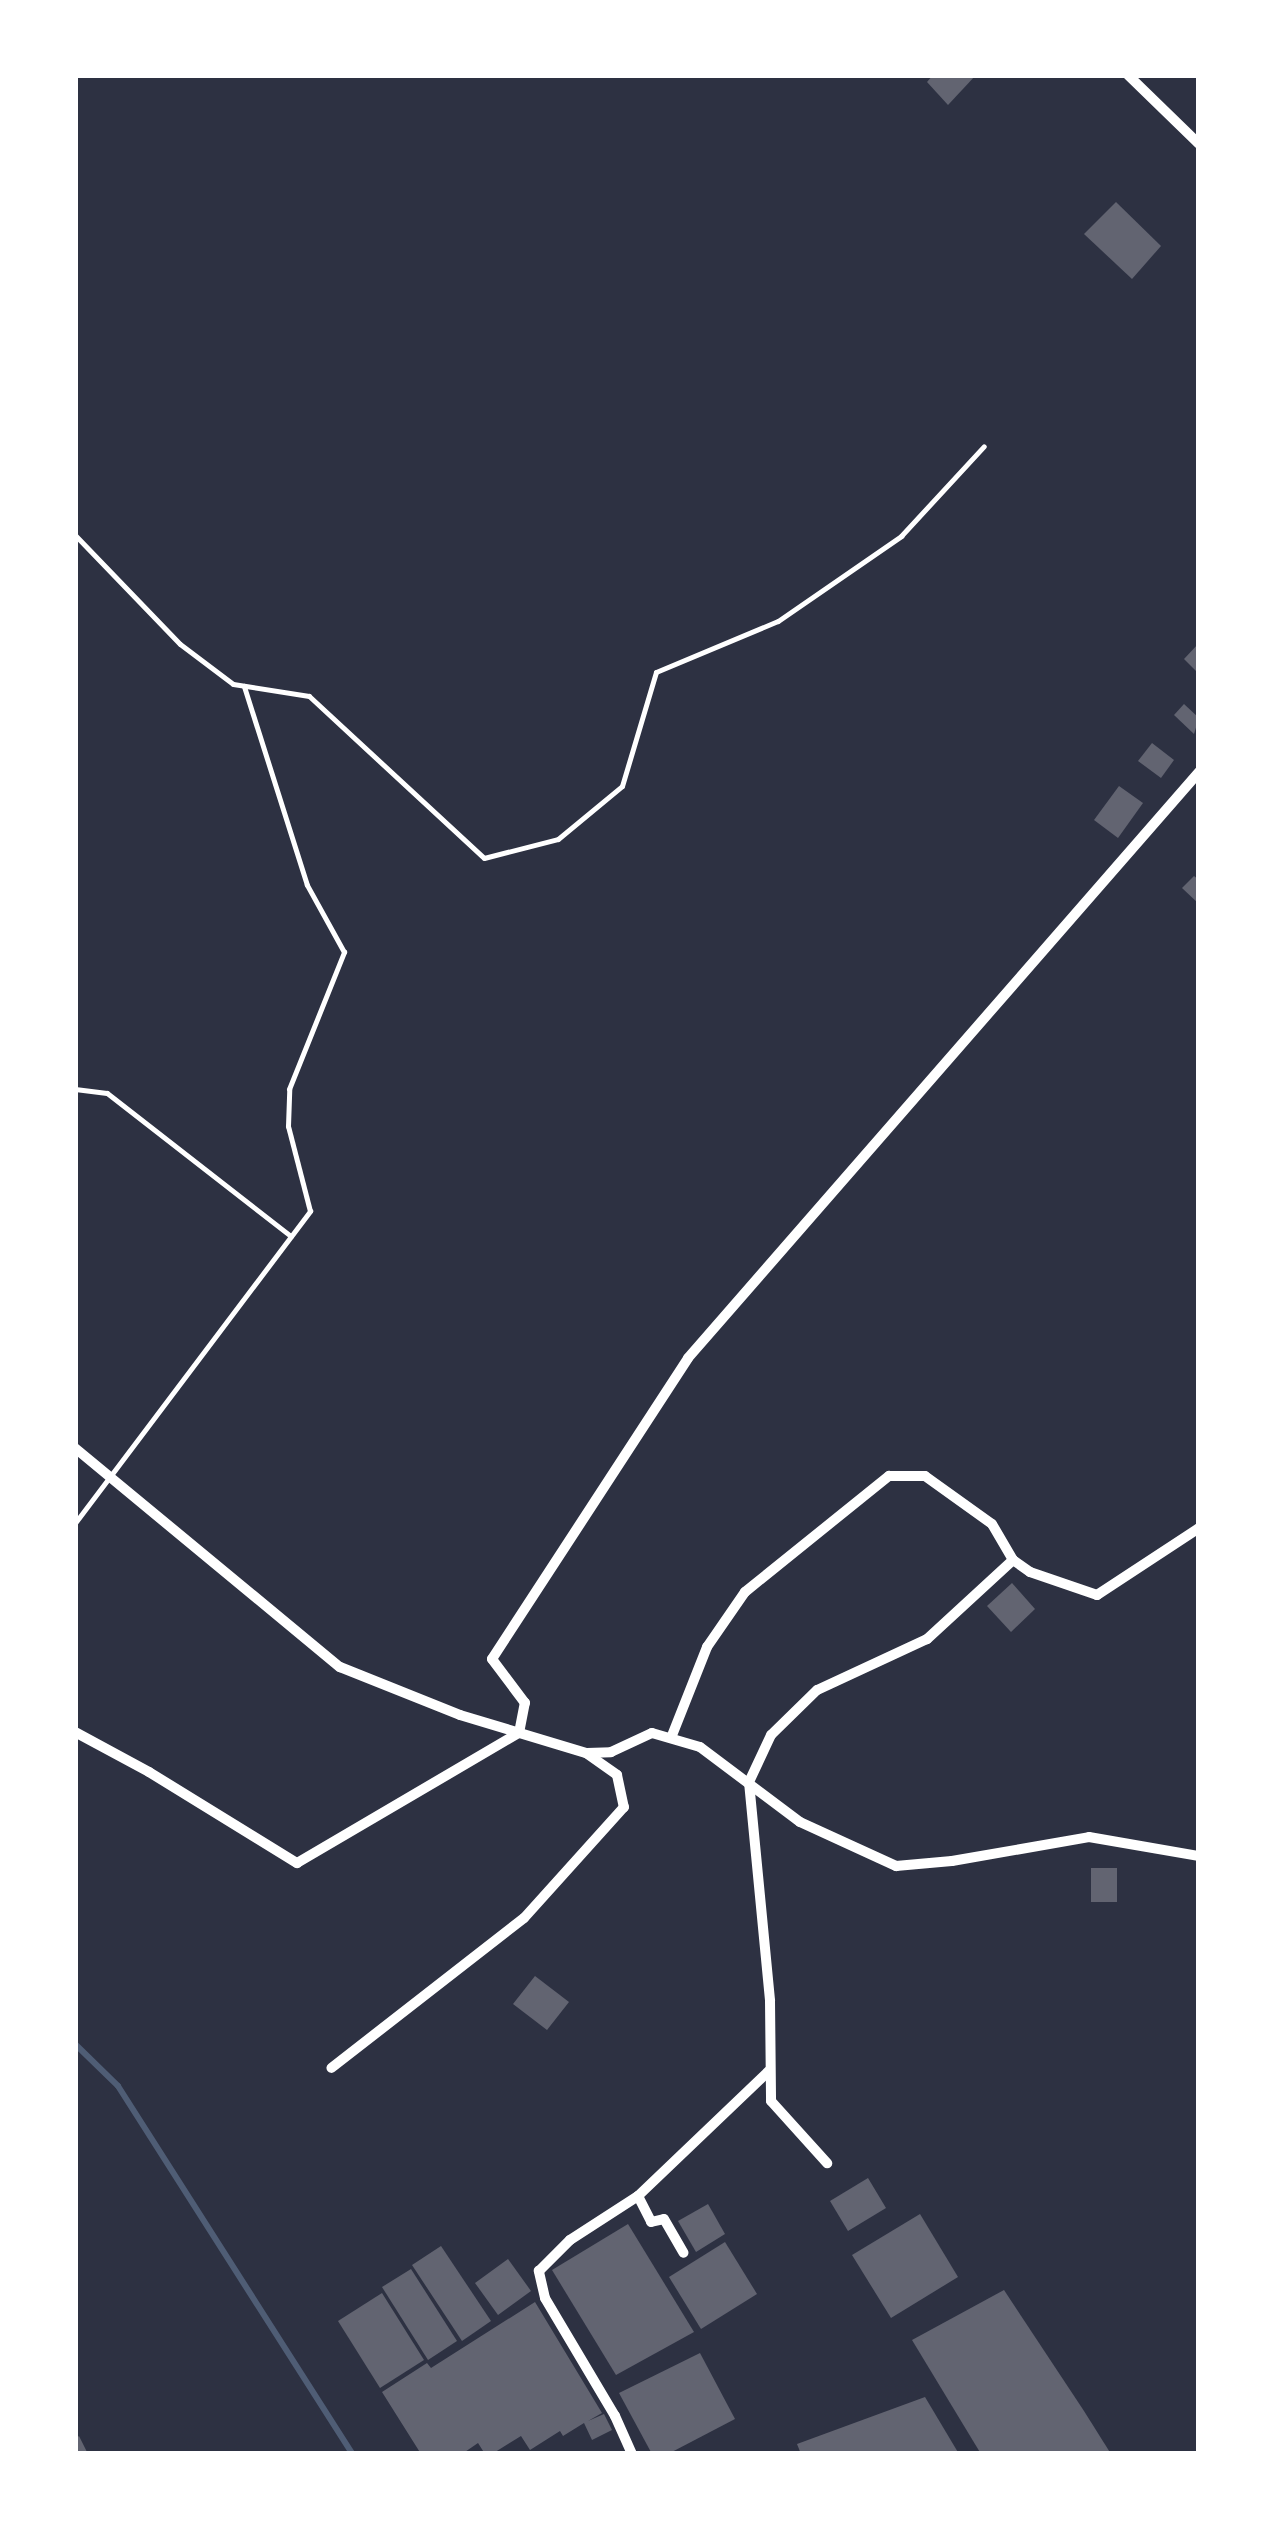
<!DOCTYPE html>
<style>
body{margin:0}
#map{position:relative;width:1274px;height:2529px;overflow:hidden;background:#2d3142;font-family:Helvetica,sans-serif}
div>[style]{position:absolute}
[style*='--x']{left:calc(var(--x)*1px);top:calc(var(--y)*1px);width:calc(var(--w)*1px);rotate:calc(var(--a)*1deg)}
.stream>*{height:6px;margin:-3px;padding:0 3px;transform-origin:3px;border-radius:3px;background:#4f5d75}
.building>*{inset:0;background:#626471}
.service>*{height:5px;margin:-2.5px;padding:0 2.5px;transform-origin:2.5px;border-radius:2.5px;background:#fff}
.minor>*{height:10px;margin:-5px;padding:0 5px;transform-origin:5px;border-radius:5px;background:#fff}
span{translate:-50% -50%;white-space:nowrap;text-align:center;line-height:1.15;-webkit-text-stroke:9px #fff;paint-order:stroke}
.frame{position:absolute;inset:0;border:78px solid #fff;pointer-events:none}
</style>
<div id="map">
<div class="stream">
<i style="--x:75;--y:2044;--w:60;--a:44.3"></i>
<i style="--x:118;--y:2086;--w:436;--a:57.5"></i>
</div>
<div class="building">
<i style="clip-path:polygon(933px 75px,976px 75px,948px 105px,927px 82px)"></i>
<i style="clip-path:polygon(1116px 202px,1161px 246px,1132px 279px,1084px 234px)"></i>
<i style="clip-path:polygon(1199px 643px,1199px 674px,1184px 659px)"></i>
<i style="clip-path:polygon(1184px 704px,1199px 718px,1194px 734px,1174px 715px)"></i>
<i style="clip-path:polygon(1152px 743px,1174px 760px,1161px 778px,1138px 761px)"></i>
<i style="clip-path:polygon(1119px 786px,1143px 803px,1118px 838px,1094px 820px)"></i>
<i style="clip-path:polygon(1194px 876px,1199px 880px,1199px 904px,1182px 888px)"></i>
<i style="clip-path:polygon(1012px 1583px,1035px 1609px,1011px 1632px,987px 1606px)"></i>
<i style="clip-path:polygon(1091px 1868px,1117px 1868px,1117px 1902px,1091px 1902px)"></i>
<i style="clip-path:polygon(535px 1976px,569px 2002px,547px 2030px,513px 2004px)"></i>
<i style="clip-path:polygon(868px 2178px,886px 2208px,848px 2231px,830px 2201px)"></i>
<i style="clip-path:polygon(708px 2204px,725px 2234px,696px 2252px,678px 2221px)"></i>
<i style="clip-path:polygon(920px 2214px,958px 2277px,891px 2318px,852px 2255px)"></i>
<i style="clip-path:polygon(628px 2224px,694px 2332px,616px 2375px,552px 2270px)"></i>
<i style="clip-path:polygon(725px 2242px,757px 2294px,701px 2329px,669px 2277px)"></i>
<i style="clip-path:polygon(441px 2246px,491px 2321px,462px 2341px,412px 2265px)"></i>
<i style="clip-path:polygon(508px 2259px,531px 2291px,498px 2315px,475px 2283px)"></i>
<i style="clip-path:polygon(411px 2269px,457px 2341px,428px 2360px,382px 2287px)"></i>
<i style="clip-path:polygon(1004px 2290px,1084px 2411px,1111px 2454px,981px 2454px,912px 2340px)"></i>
<i style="clip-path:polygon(382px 2293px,424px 2360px,380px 2388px,338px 2321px)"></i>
<i style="clip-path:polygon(535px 2302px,602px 2413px,588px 2421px,604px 2414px,612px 2430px,592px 2440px,584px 2423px,563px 2436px,560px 2431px,530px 2450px,521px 2436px,492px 2454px,485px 2454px,478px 2443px,462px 2454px,421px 2454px,382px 2392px,427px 2363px,431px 2368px)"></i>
<i style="clip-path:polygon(700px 2353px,735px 2419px,668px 2454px,652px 2454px,619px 2393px)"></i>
<i style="clip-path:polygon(925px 2397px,959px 2454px,801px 2454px,797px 2444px)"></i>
<i style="clip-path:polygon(79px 2436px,88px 2454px,75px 2454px,75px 2439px)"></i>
</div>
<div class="service">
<i style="--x:75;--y:535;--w:151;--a:46.1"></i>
<i style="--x:180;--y:644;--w:66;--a:37"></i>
<i style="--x:233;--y:684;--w:77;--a:9"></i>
<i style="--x:309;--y:696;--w:238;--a:42.8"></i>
<i style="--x:484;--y:858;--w:76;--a:-14.4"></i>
<i style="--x:558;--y:839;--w:83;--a:-39.6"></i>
<i style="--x:622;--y:786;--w:119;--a:-73.4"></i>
<i style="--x:656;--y:672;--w:132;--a:-22.7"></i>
<i style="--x:778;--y:621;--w:150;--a:-34.6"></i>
<i style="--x:901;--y:536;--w:122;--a:-47.3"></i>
<i style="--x:75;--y:1089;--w:32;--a:7"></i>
<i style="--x:107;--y:1093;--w:233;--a:37.9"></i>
<i style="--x:75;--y:1523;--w:391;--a:-53"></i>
<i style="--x:310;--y:1211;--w:88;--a:-104.5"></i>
<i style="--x:288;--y:1126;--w:37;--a:-88"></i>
<i style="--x:289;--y:1089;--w:148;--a:-68.1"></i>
<i style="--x:344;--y:952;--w:77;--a:-118.9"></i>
<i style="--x:307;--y:885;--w:209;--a:-107.6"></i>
</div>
<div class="minor">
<i style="--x:1128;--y:75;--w:99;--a:44.2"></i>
<i style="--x:75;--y:1448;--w:344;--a:39.6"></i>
<i style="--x:340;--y:1667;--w:129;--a:21.8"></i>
<i style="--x:460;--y:1715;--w:132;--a:16.8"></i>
<i style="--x:586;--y:1753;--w:38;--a:35"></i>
<i style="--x:617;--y:1775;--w:33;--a:78"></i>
<i style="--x:624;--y:1807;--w:149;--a:132"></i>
<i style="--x:524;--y:1918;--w:244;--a:142.1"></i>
<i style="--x:1013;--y:1560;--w:21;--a:35"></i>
<i style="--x:1030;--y:1572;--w:71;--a:18.9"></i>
<i style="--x:1097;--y:1595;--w:122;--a:-33.3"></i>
<i style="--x:75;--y:1732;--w:84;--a:28.4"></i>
<i style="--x:149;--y:1772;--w:174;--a:31.6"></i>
<i style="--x:297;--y:1863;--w:257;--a:-30.4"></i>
<i style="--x:519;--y:1733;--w:31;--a:-79"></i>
<i style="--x:525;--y:1703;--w:55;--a:-126.9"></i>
<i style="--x:492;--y:1659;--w:359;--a:-56.9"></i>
<i style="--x:688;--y:1358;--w:778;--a:-48.91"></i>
<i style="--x:671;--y:1738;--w:98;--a:-68.4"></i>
<i style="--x:707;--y:1647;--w:67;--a:-55.4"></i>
<i style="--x:745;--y:1592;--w:185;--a:-38.9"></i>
<i style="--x:889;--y:1476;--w:36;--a:0"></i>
<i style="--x:925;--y:1476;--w:82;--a:35.6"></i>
<i style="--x:992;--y:1524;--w:42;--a:59.7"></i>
<i style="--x:1013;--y:1560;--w:117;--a:137.4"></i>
<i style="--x:927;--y:1639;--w:121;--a:155.1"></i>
<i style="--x:817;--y:1690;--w:64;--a:135.6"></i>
<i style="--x:771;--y:1735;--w:52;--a:115.1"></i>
<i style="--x:749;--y:1782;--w:220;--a:84.5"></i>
<i style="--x:770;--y:2001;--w:100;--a:89.4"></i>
<i style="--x:771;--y:2101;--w:84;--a:47.9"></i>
<i style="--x:587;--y:1753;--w:24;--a:-2"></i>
<i style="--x:611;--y:1752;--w:45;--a:-24.9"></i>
<i style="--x:652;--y:1733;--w:50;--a:16.3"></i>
<i style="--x:700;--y:1747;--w:125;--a:36.9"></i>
<i style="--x:800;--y:1822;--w:106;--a:24.6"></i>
<i style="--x:896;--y:1866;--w:56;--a:-5.1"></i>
<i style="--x:952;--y:1861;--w:139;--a:-9.9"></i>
<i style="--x:1089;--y:1837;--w:112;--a:9.8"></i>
<i style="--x:638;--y:2196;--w:29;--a:63"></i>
<i style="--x:651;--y:2222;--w:13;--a:-13"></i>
<i style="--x:664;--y:2219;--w:39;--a:60"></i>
<i style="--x:632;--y:2454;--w:42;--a:-114.1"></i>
<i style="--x:615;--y:2416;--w:137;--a:-120.7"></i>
<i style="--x:545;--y:2298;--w:28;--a:-103"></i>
<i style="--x:539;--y:2271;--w:44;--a:-45"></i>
<i style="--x:570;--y:2240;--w:81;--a:-32.9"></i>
<i style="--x:638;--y:2196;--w:181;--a:-43.7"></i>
</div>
<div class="frame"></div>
</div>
